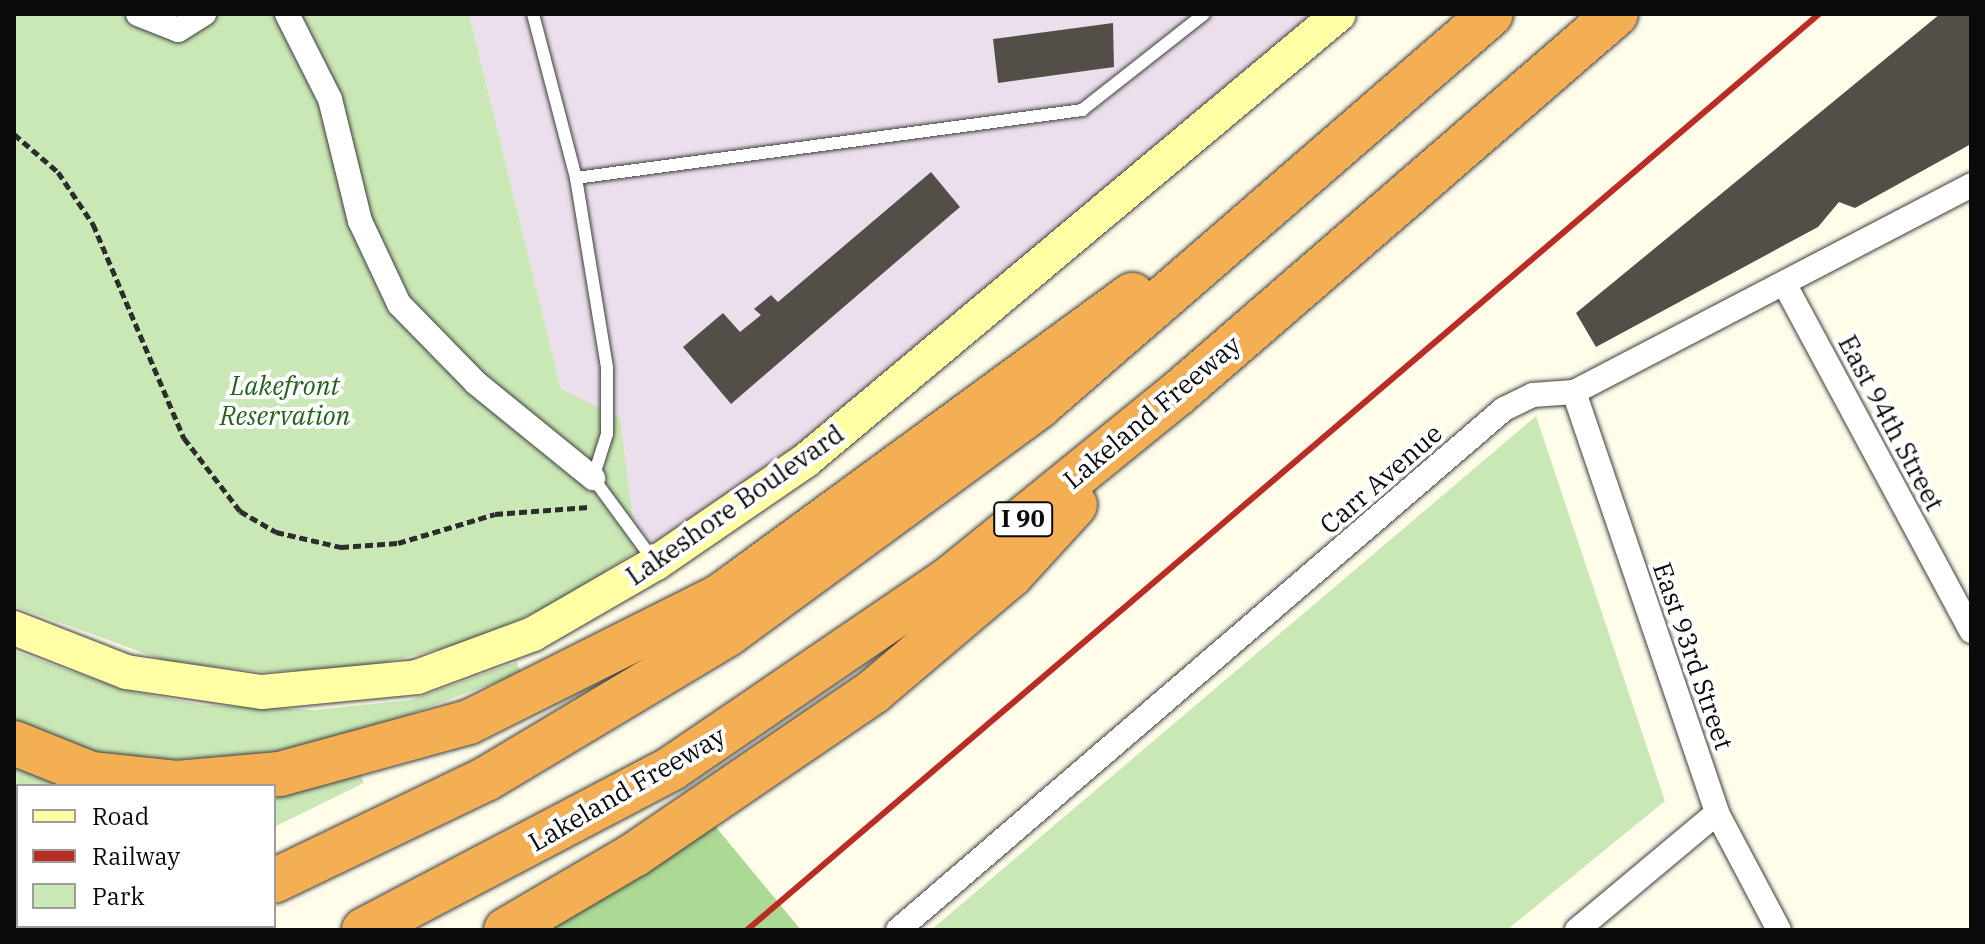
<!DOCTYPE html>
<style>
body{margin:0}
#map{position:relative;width:1985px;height:944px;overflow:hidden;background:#fffdea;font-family:"IBM Plex Serif",serif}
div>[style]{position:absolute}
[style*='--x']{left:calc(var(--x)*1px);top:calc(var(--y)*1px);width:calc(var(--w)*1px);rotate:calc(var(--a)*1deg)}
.industrial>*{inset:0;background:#ebdfeb}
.green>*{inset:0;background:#cae8b5}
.forest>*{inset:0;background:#acd994}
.building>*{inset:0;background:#544e48}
.path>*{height:5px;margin-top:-2.5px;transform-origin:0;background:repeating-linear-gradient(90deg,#2d2d2d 0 8px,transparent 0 12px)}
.roads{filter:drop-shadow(0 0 2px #3e3e3e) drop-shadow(0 0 2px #3e3e3e)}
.lane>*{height:12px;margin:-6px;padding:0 6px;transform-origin:6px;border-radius:6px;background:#fff}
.street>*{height:24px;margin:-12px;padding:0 12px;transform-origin:12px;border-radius:12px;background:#fff}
.secondary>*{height:34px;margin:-17px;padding:0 17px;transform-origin:17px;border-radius:17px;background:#fffea5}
.highway>*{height:44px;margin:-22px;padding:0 22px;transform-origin:22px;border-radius:22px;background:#f4ae53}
.rail>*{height:6px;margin:-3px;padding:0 3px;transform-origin:3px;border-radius:3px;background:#ba2d25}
span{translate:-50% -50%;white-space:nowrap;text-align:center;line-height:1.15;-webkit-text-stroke:8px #fff;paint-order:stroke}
.shield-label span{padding:2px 6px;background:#fff;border:2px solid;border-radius:6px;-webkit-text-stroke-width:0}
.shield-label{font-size:24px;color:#0b0b0b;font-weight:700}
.park-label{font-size:26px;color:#24621d;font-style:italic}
.street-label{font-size:26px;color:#0b0b0b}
.frame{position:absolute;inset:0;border:16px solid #0b0b0b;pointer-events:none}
.legend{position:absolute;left:16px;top:784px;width:260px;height:144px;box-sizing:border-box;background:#fff;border:2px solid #9d9d9d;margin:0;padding:10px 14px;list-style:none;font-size:24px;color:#0b0b0b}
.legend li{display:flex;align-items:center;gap:16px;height:40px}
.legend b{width:40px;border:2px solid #9d9d9d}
</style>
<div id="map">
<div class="industrial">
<i style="clip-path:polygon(469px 14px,1339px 14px,656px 563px,593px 478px,561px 389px)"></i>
</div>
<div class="green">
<i style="clip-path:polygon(14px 14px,469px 14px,561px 389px,620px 418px,637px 551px,553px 605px,461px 644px,365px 667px,265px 672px,166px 661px,14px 606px)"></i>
<i style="clip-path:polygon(1536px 416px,1665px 801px,1507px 930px,931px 930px)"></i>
<i style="clip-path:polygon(14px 651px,124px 690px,202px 705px,314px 710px,410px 700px,517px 662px,521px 673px,378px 726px,264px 755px,152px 761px,97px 757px,14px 720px)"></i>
<i style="clip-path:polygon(14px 760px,80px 786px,18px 786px,18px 926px,30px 926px,18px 930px,14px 930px)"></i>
<i style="clip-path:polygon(360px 773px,364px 783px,274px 827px,274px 787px)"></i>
</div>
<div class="forest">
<i style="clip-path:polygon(701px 809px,801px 930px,506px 930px)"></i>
</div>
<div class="building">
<i style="clip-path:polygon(1940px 14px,1971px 14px,1971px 144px,1855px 208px,1839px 202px,1818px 227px,1596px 347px,1576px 313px)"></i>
<i style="clip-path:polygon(1113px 23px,1114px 67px,998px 83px,993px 39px)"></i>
<i style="clip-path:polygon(931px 172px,960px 207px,731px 404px,683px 347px,723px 313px,740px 332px,761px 315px,754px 309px,771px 295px,778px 302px)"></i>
</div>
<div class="path">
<i style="--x:14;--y:134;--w:58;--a:40.8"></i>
<i style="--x:58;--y:172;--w:63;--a:56.1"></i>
<i style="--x:93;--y:224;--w:233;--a:67"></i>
<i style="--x:184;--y:438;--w:92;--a:52.5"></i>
<i style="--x:240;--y:511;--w:42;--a:30.3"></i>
<i style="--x:276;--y:532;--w:67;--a:13"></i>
<i style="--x:341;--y:547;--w:57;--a:-4"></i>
<i style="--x:398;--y:543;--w:101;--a:-16.6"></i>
<i style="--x:495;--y:514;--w:94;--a:-4.3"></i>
</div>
<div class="roads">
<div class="lane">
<i style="--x:533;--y:14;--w:170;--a:75.3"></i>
<i style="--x:576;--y:178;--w:192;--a:80.7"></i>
<i style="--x:607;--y:367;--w:67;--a:90"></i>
<i style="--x:607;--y:434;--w:46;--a:107.7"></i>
<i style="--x:593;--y:478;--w:103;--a:53.7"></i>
<i style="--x:576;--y:178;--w:511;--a:-7.65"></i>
<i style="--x:1082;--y:110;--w:155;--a:-38.2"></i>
</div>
<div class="street">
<i style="--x:138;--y:14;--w:43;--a:21.8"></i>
<i style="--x:178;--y:30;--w:31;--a:-32"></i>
<i style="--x:287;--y:14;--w:95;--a:63.2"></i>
<i style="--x:330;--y:99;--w:126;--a:76.2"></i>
<i style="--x:360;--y:221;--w:92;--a:64.8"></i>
<i style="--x:399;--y:304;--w:110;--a:45.7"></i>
<i style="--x:476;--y:383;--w:151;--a:39.1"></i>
<i style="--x:1785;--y:285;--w:393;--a:61.7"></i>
<i style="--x:1574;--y:392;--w:445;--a:71.2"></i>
<i style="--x:1717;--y:813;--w:132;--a:62.1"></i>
<i style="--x:898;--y:930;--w:799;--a:-40.69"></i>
<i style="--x:1504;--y:409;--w:32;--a:-26"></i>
<i style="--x:1533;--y:395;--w:41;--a:-4.2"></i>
<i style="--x:1574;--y:392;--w:448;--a:-27.5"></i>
<i style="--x:1577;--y:930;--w:182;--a:-39.9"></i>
</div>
<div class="secondary">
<i style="--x:14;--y:628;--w:120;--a:21.4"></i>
<i style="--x:126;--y:672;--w:137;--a:8.4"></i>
<i style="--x:262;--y:692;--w:156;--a:-5.5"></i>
<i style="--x:417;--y:677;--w:124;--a:-20.3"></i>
<i style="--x:533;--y:634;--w:142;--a:-30"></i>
<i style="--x:656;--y:563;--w:181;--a:-34.4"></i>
<i style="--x:805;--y:461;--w:696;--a:-39.93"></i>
</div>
<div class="highway">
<i style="--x:14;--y:743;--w:83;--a:21.9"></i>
<i style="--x:91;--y:774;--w:86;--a:6"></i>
<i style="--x:177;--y:783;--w:103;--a:-5"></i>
<i style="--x:280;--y:774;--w:196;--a:-15.4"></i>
<i style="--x:469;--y:722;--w:280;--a:-26.6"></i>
<i style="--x:719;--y:597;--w:512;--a:-36.18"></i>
<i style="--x:274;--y:881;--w:235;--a:-25.7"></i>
<i style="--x:486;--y:779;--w:282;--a:-30.9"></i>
<i style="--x:728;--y:634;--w:386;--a:-36.2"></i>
<i style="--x:1039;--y:406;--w:598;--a:-40.93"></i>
<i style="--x:160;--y:930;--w:12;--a:-20"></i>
<i style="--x:364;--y:930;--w:348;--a:-27.7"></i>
<i style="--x:672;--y:768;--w:340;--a:-34.3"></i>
<i style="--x:953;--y:576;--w:287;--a:-39.1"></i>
<i style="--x:1176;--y:395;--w:582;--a:-40.89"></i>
<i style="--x:506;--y:930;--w:148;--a:-30.4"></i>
<i style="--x:634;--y:855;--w:291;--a:-34.3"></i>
<i style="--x:874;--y:691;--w:180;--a:-40.3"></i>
<i style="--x:1011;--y:575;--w:95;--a:-47.6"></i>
</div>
</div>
<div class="rail">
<i style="--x:747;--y:930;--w:1410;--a:-40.51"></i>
</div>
<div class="shield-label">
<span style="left:1023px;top:519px">I 90</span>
</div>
<div class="park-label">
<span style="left:285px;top:401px">Lakefront<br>Reservation</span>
</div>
<div class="street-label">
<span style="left:1152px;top:412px;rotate:-40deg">Lakeland Freeway</span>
<span style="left:1891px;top:423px;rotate:62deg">East 94th Street</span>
<span style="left:1381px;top:479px;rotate:-41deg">Carr Avenue</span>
<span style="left:735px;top:505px;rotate:-35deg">Lakeshore Boulevard</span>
<span style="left:1693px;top:656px;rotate:71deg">East 93rd Street</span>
<span style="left:627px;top:789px;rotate:-30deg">Lakeland Freeway</span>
</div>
<div class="frame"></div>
<ul class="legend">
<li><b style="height:10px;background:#fffea5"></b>Road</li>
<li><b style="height:10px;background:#ba2d25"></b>Railway</li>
<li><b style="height:22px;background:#cae8b5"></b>Park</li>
</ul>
</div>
